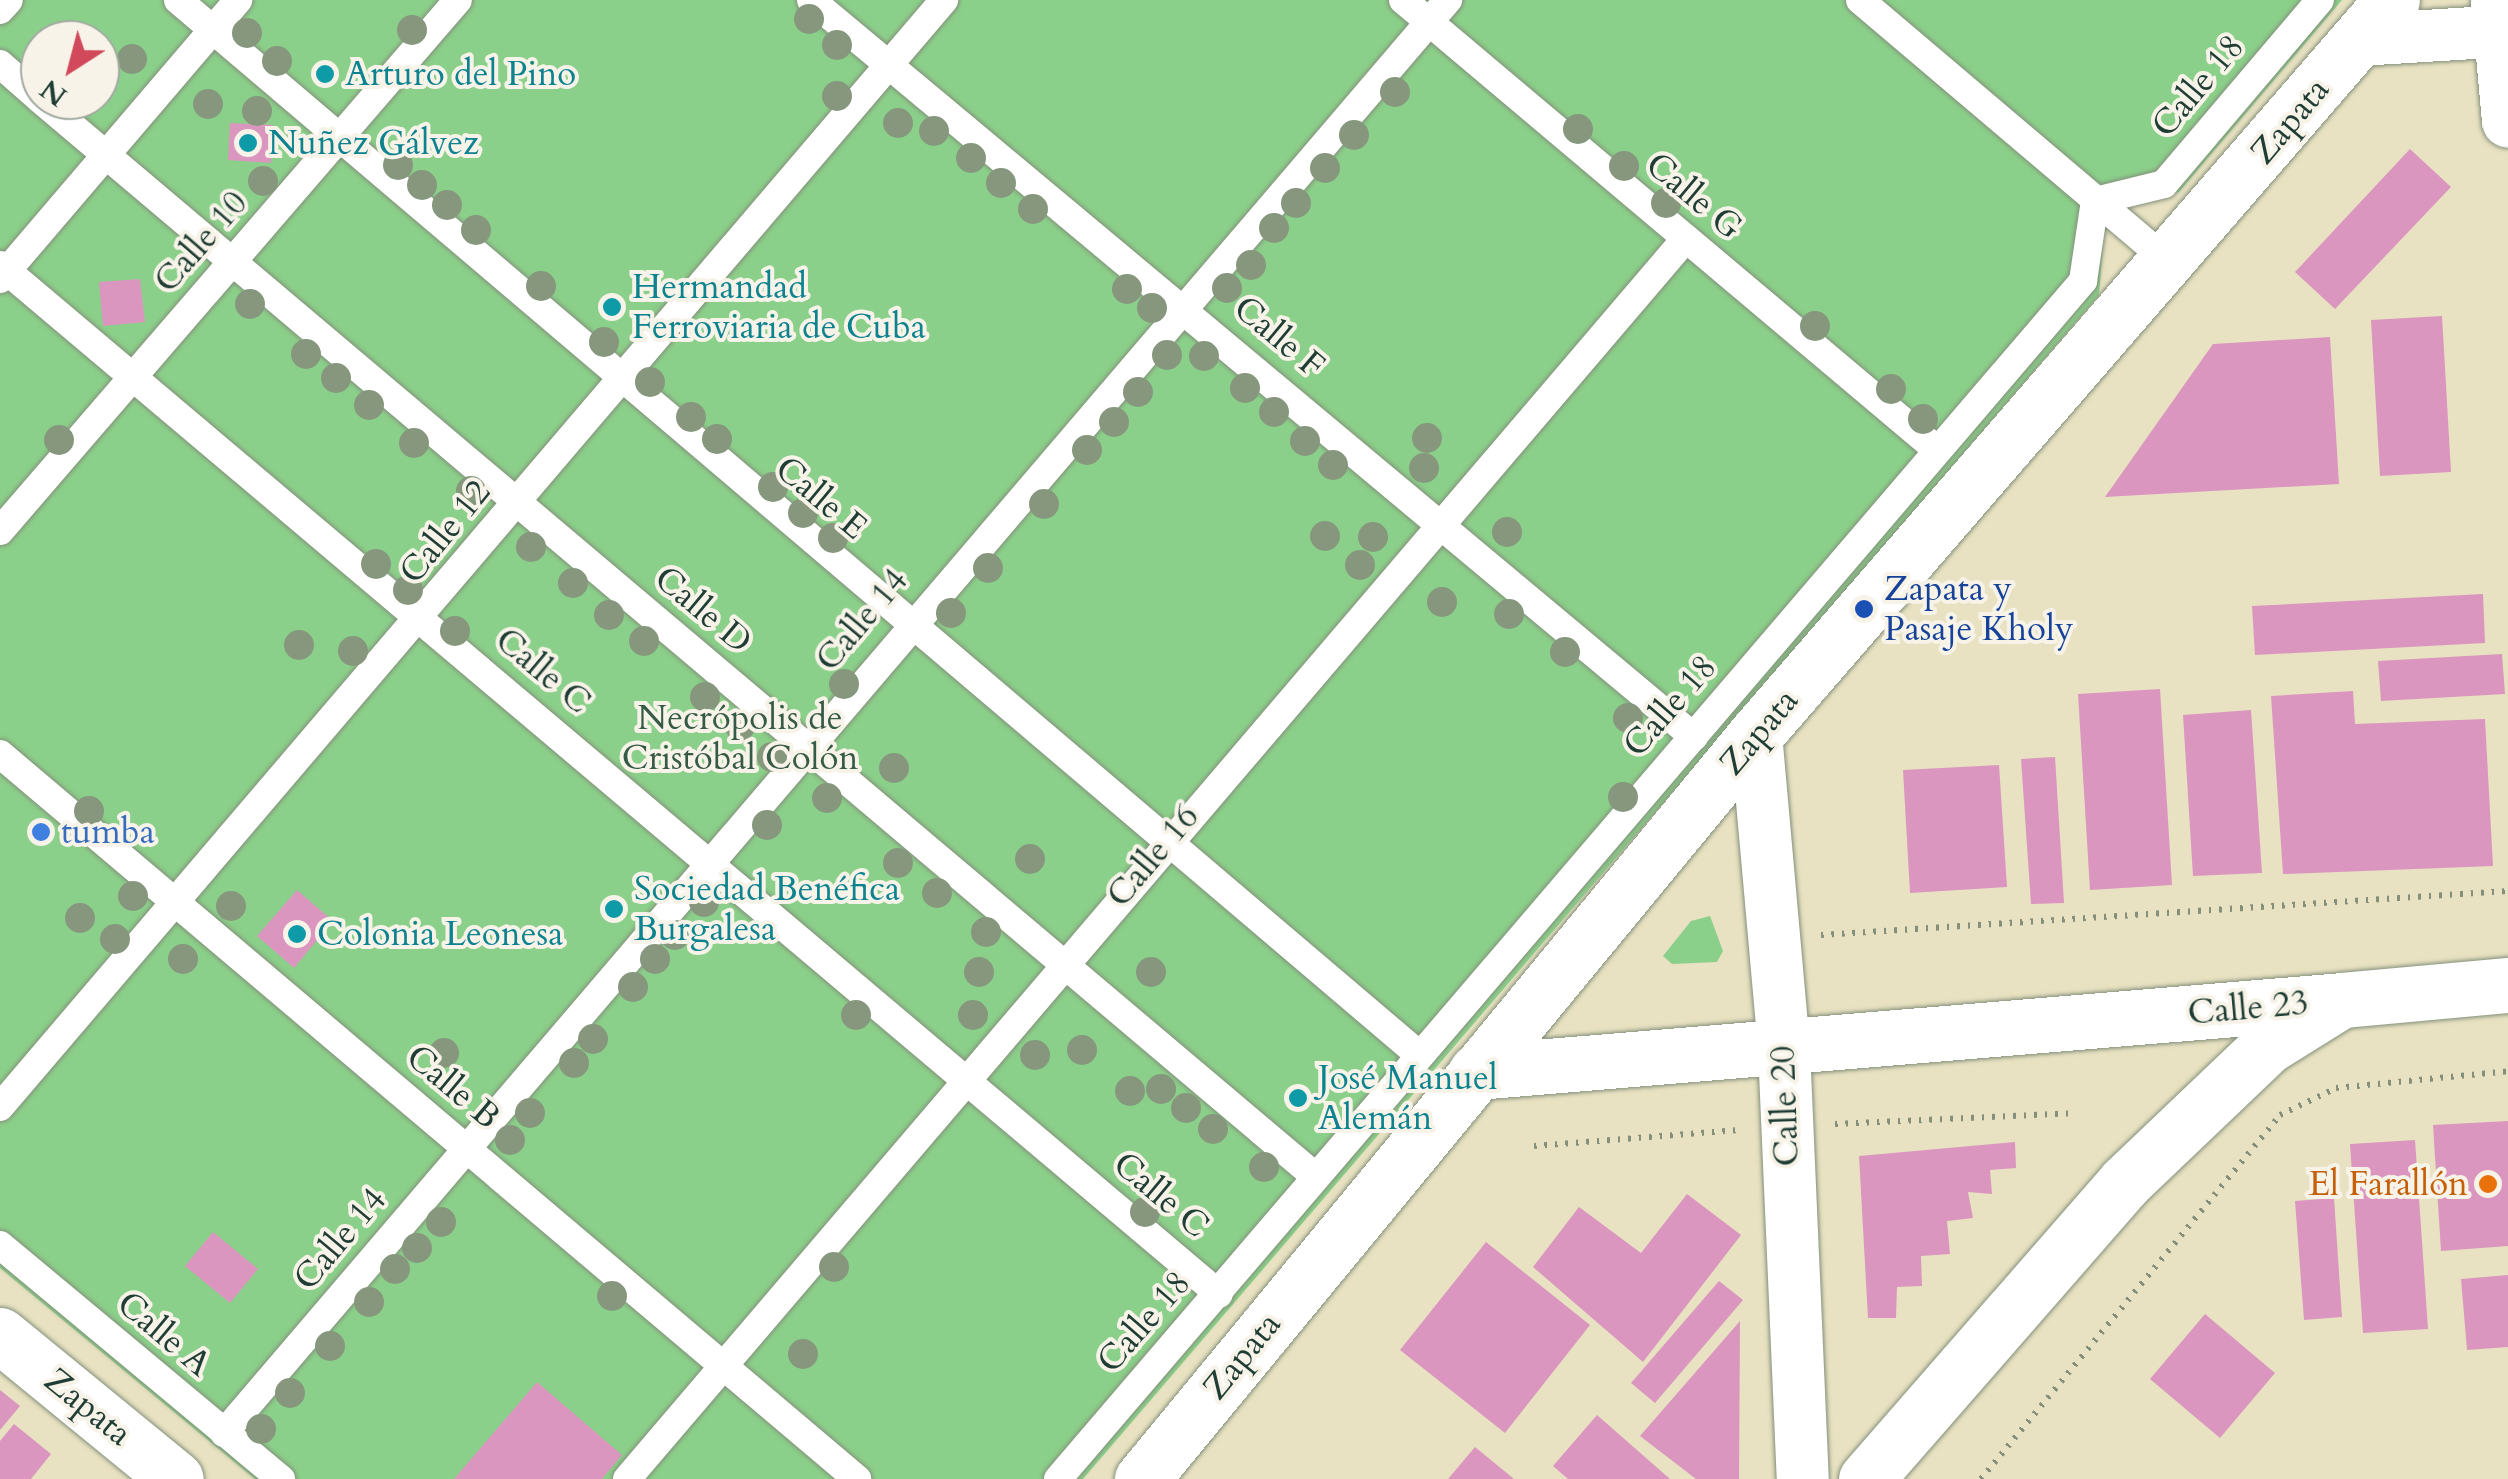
<!DOCTYPE html>
<meta charset="utf-8">
<style>
body{margin:0}
#map{position:relative;width:2508px;height:1479px;overflow:hidden;background:#e8e2c2;font-family:Cardo,serif}
div>[style]{position:absolute}
[style*='--x']{left:calc(var(--x)*1px);top:calc(var(--y)*1px);width:calc(var(--w)*1px);rotate:calc(var(--a)*1deg)}
.green>*{inset:0;background:#8bd08a}
.building>*{inset:0;background:#da96be}
.path>*{height:6px;margin-top:-3px;transform-origin:0;background:repeating-linear-gradient(90deg,#84907b 0 2.5px,transparent 0 10.5px)}
.roads{filter:drop-shadow(0 0 2px #84907b) drop-shadow(0 0 2px #84907b)}
.service>*{height:28px;margin:-14px;padding:0 14px;transform-origin:14px;border-radius:14px;background:#fff}
.minor>*{height:52px;margin:-26px;padding:0 26px;transform-origin:26px;border-radius:26px;background:#fff}
.secondary>*{height:55px;margin:-27.5px;padding:0 27.5px;transform-origin:27.5px;border-radius:27.5px;background:#fff}
.primary>*{height:55px;margin:-27.5px;padding:0 27.5px;transform-origin:27.5px;border-radius:27.5px;background:#fff}
.trees>*{width:30px;height:30px;margin:-15px;border-radius:50%;background:#86977d}
.dots>*{width:28px;height:28px;translate:-50% -50%;box-sizing:border-box;border:5px solid #f7f3e8;border-radius:50%}
span{translate:-50% -50%;white-space:nowrap;text-align:center;line-height:1.15;-webkit-text-stroke:8px #f7f3e8;paint-order:stroke}
.culture-label{font-size:35px;color:#0d838f}
.left{translate:0 -50%;text-align:left}
.street-label{font-size:35px;color:#1f3d34}
.transit-label{font-size:35px;color:#164399}
.park-label{font-size:35px;color:#355a45}
.shop-label{font-size:35px;color:#366cbe}
.food-label{font-size:35px;color:#c56008}
.right{translate:-100% -50%;text-align:right}
.north{position:absolute;left:20px;top:20px;width:100px;height:100px;box-sizing:border-box;background:#f7f3e8;border:2px solid #a1aaa0;border-radius:50%;rotate:216deg;font-size:28px;font-weight:700;line-height:40px;text-align:center;color:#1f3d34}
.north::after{content:'';display:block;margin:auto;width:35px;height:45px;background:#d1495b;clip-path:polygon(50% 0,100% 100%,50% 72%,0 100%)}
</style>
<div id="map">
<div class="green">
<i style="clip-path:polygon(evenodd,0 0,2342px 0,2179px 192px,2133px 203px,2104px 232px,2099px 295px,1083px 1479px,255px 1479px,0 1268px,0 0,40px 40px,100px 40px,100px 100px,40px 100px,40px 40px)"></i>
<i style="clip-path:polygon(1710px 916px,1723px 951px,1717px 962px,1672px 964px,1663px 956px,1691px 921px)"></i>
</div>
<div class="building">
<i style="clip-path:polygon(230px 123px,273px 125px,271px 163px,228px 160px)"></i>
<i style="clip-path:polygon(2410px 149px,2451px 187px,2335px 309px,2295px 272px)"></i>
<i style="clip-path:polygon(140px 279px,145px 322px,103px 326px,99px 282px)"></i>
<i style="clip-path:polygon(2442px 316px,2451px 472px,2380px 476px,2371px 320px)"></i>
<i style="clip-path:polygon(2330px 337px,2339px 484px,2105px 497px,2213px 344px)"></i>
<i style="clip-path:polygon(2483px 594px,2485px 643px,2255px 655px,2252px 606px)"></i>
<i style="clip-path:polygon(2502px 654px,2505px 694px,2381px 701px,2378px 661px)"></i>
<i style="clip-path:polygon(2160px 689px,2172px 885px,2090px 890px,2078px 694px)"></i>
<i style="clip-path:polygon(2353px 691px,2355px 724px,2485px 719px,2493px 866px,2283px 874px,2271px 696px)"></i>
<i style="clip-path:polygon(2251px 710px,2262px 873px,2193px 876px,2183px 715px)"></i>
<i style="clip-path:polygon(2055px 757px,2064px 903px,2031px 904px,2021px 759px)"></i>
<i style="clip-path:polygon(1999px 765px,2007px 887px,1910px 893px,1903px 770px)"></i>
<i style="clip-path:polygon(297px 890px,333px 921px,294px 968px,257px 936px)"></i>
<i style="clip-path:polygon(2508px 1121px,2508px 1246px,2441px 1251px,2433px 1125px)"></i>
<i style="clip-path:polygon(2415px 1140px,2428px 1329px,2363px 1333px,2350px 1144px)"></i>
<i style="clip-path:polygon(2015px 1142px,2016px 1168px,1990px 1170px,1992px 1194px,1968px 1192px,1973px 1218px,1947px 1221px,1950px 1254px,1921px 1256px,1922px 1286px,1897px 1287px,1896px 1318px,1868px 1318px,1859px 1156px)"></i>
<i style="clip-path:polygon(1687px 1194px,1741px 1235px,1643px 1362px,1533px 1267px,1579px 1207px,1641px 1253px)"></i>
<i style="clip-path:polygon(2334px 1198px,2342px 1317px,2304px 1320px,2295px 1201px)"></i>
<i style="clip-path:polygon(213px 1232px,258px 1269px,230px 1303px,185px 1266px)"></i>
<i style="clip-path:polygon(1486px 1242px,1590px 1325px,1505px 1433px,1400px 1350px)"></i>
<i style="clip-path:polygon(2508px 1275px,2508px 1347px,2467px 1350px,2461px 1279px)"></i>
<i style="clip-path:polygon(1719px 1281px,1743px 1300px,1655px 1403px,1631px 1383px)"></i>
<i style="clip-path:polygon(2205px 1314px,2275px 1373px,2220px 1438px,2150px 1379px)"></i>
<i style="clip-path:polygon(1740px 1321px,1739px 1479px,1696px 1479px,1640px 1436px)"></i>
<i style="clip-path:polygon(537px 1382px,622px 1455px,602px 1479px,454px 1479px)"></i>
<i style="clip-path:polygon(0 1390px,20px 1406px,0 1430px)"></i>
<i style="clip-path:polygon(1597px 1415px,1670px 1479px,1568px 1479px,1553px 1466px)"></i>
<i style="clip-path:polygon(14px 1424px,51px 1454px,31px 1479px,0 1479px,0 1441px)"></i>
<i style="clip-path:polygon(1475px 1447px,1514px 1479px,1448px 1479px)"></i>
</div>
<div class="path">
<i style="--x:1821;--y:935;--w:688;--a:-3.66"></i>
<i style="--x:1835;--y:1124;--w:239;--a:-2.6"></i>
<i style="--x:1534;--y:1146;--w:205;--a:-4.5"></i>
<i style="--x:1981;--y:1479;--w:471;--a:-50.6"></i>
<i style="--x:2280;--y:1115;--w:62;--a:-25.7"></i>
<i style="--x:2336;--y:1088;--w:173;--a:-5.6"></i>
</div>
<div class="roads">
<div class="service">
<i style="--x:178;--y:0;--w:1626;--a:40.36"></i>
<i style="--x:811;--y:0;--w:1150;--a:39.85"></i>
<i style="--x:1403;--y:0;--w:697;--a:40.11"></i>
<i style="--x:1860;--y:0;--w:407;--a:40.3"></i>
<i style="--x:0;--y:10;--w:13;--a:-48"></i>
<i style="--x:0;--y:64;--w:53;--a:41.2"></i>
<i style="--x:41;--y:100;--w:1669;--a:40.19"></i>
<i style="--x:2095;--y:201;--w:71;--a:-13.8"></i>
<i style="--x:2164;--y:184;--w:241;--a:-49.7"></i>
<i style="--x:0;--y:265;--w:1595;--a:40.17"></i>
<i style="--x:0;--y:279;--w:367;--a:-49.5"></i>
<i style="--x:0;--y:531;--w:701;--a:-49.22"></i>
<i style="--x:0;--y:754;--w:1123;--a:40.23"></i>
<i style="--x:0;--y:1107;--w:1455;--a:-49.54"></i>
<i style="--x:0;--y:1245;--w:366;--a:39.8"></i>
<i style="--x:224;--y:1433;--w:1885;--a:-49.5"></i>
<i style="--x:627;--y:1479;--w:1631;--a:-49.52"></i>
<i style="--x:1058;--y:1479;--w:1577;--a:-49.45"></i>
<i style="--x:2083;--y:281;--w:81;--a:-81.5"></i>
</div>
<div class="minor">
<i style="--x:2497;--y:0;--w:122;--a:84.8"></i>
<i style="--x:2359;--y:40;--w:149;--a:-3.5"></i>
<i style="--x:1756;--y:734;--w:316;--a:84.9"></i>
<i style="--x:1784;--y:1049;--w:430;--a:87.5"></i>
</div>
<div class="secondary">
<i style="--x:1476;--y:1072;--w:869;--a:-4.75"></i>
<i style="--x:0;--y:1335;--w:227;--a:39.3"></i>
<i style="--x:1142;--y:1479;--w:965;--a:-50.51"></i>
<i style="--x:1756;--y:734;--w:971;--a:-49.09"></i>
</div>
<div class="primary">
<i style="--x:1866;--y:1479;--w:394;--a:-48.9"></i>
<i style="--x:2125;--y:1182;--w:197;--a:-43.6"></i>
<i style="--x:2268;--y:1046;--w:87;--a:-31.9"></i>
<i style="--x:2342;--y:1000;--w:167;--a:-5.2"></i>
</div>
</div>
<div class="trees">
<i style="left:809px;top:19px"></i>
<i style="left:412px;top:30px"></i>
<i style="left:247px;top:33px"></i>
<i style="left:837px;top:45px"></i>
<i style="left:132px;top:59px"></i>
<i style="left:277px;top:61px"></i>
<i style="left:1395px;top:92px"></i>
<i style="left:837px;top:96px"></i>
<i style="left:208px;top:104px"></i>
<i style="left:257px;top:111px"></i>
<i style="left:898px;top:123px"></i>
<i style="left:1578px;top:129px"></i>
<i style="left:934px;top:131px"></i>
<i style="left:1354px;top:135px"></i>
<i style="left:971px;top:158px"></i>
<i style="left:398px;top:165px"></i>
<i style="left:1624px;top:166px"></i>
<i style="left:1325px;top:168px"></i>
<i style="left:263px;top:181px"></i>
<i style="left:1001px;top:183px"></i>
<i style="left:422px;top:185px"></i>
<i style="left:1296px;top:203px"></i>
<i style="left:1666px;top:203px"></i>
<i style="left:447px;top:205px"></i>
<i style="left:1033px;top:209px"></i>
<i style="left:1274px;top:228px"></i>
<i style="left:476px;top:230px"></i>
<i style="left:1251px;top:265px"></i>
<i style="left:541px;top:286px"></i>
<i style="left:1227px;top:288px"></i>
<i style="left:1127px;top:289px"></i>
<i style="left:250px;top:304px"></i>
<i style="left:1152px;top:308px"></i>
<i style="left:1815px;top:326px"></i>
<i style="left:604px;top:342px"></i>
<i style="left:306px;top:354px"></i>
<i style="left:1167px;top:355px"></i>
<i style="left:1204px;top:356px"></i>
<i style="left:336px;top:378px"></i>
<i style="left:650px;top:382px"></i>
<i style="left:1245px;top:388px"></i>
<i style="left:1891px;top:389px"></i>
<i style="left:1138px;top:392px"></i>
<i style="left:369px;top:405px"></i>
<i style="left:1274px;top:412px"></i>
<i style="left:691px;top:417px"></i>
<i style="left:1923px;top:419px"></i>
<i style="left:1114px;top:422px"></i>
<i style="left:1427px;top:438px"></i>
<i style="left:717px;top:439px"></i>
<i style="left:59px;top:440px"></i>
<i style="left:1305px;top:441px"></i>
<i style="left:414px;top:443px"></i>
<i style="left:1087px;top:450px"></i>
<i style="left:1333px;top:465px"></i>
<i style="left:1424px;top:468px"></i>
<i style="left:773px;top:487px"></i>
<i style="left:471px;top:491px"></i>
<i style="left:1044px;top:504px"></i>
<i style="left:803px;top:513px"></i>
<i style="left:1507px;top:532px"></i>
<i style="left:1325px;top:536px"></i>
<i style="left:1373px;top:537px"></i>
<i style="left:833px;top:538px"></i>
<i style="left:531px;top:547px"></i>
<i style="left:376px;top:564px"></i>
<i style="left:1360px;top:565px"></i>
<i style="left:988px;top:568px"></i>
<i style="left:573px;top:583px"></i>
<i style="left:408px;top:590px"></i>
<i style="left:1442px;top:602px"></i>
<i style="left:951px;top:613px"></i>
<i style="left:1509px;top:614px"></i>
<i style="left:609px;top:615px"></i>
<i style="left:455px;top:631px"></i>
<i style="left:644px;top:641px"></i>
<i style="left:299px;top:645px"></i>
<i style="left:353px;top:651px"></i>
<i style="left:1565px;top:652px"></i>
<i style="left:844px;top:684px"></i>
<i style="left:705px;top:697px"></i>
<i style="left:1628px;top:718px"></i>
<i style="left:740px;top:726px"></i>
<i style="left:772px;top:757px"></i>
<i style="left:894px;top:768px"></i>
<i style="left:1623px;top:797px"></i>
<i style="left:827px;top:798px"></i>
<i style="left:89px;top:811px"></i>
<i style="left:767px;top:825px"></i>
<i style="left:1030px;top:859px"></i>
<i style="left:898px;top:863px"></i>
<i style="left:937px;top:893px"></i>
<i style="left:133px;top:896px"></i>
<i style="left:704px;top:902px"></i>
<i style="left:231px;top:906px"></i>
<i style="left:80px;top:918px"></i>
<i style="left:986px;top:932px"></i>
<i style="left:675px;top:935px"></i>
<i style="left:115px;top:939px"></i>
<i style="left:183px;top:959px"></i>
<i style="left:655px;top:959px"></i>
<i style="left:979px;top:972px"></i>
<i style="left:1151px;top:972px"></i>
<i style="left:633px;top:987px"></i>
<i style="left:856px;top:1015px"></i>
<i style="left:973px;top:1015px"></i>
<i style="left:593px;top:1039px"></i>
<i style="left:1082px;top:1050px"></i>
<i style="left:444px;top:1053px"></i>
<i style="left:1035px;top:1055px"></i>
<i style="left:574px;top:1063px"></i>
<i style="left:1161px;top:1089px"></i>
<i style="left:1130px;top:1091px"></i>
<i style="left:1186px;top:1108px"></i>
<i style="left:530px;top:1113px"></i>
<i style="left:1213px;top:1129px"></i>
<i style="left:510px;top:1140px"></i>
<i style="left:1264px;top:1167px"></i>
<i style="left:1145px;top:1212px"></i>
<i style="left:441px;top:1222px"></i>
<i style="left:417px;top:1248px"></i>
<i style="left:834px;top:1267px"></i>
<i style="left:395px;top:1269px"></i>
<i style="left:612px;top:1296px"></i>
<i style="left:369px;top:1302px"></i>
<i style="left:330px;top:1346px"></i>
<i style="left:803px;top:1354px"></i>
<i style="left:290px;top:1393px"></i>
<i style="left:261px;top:1429px"></i>
</div>
<div class="dots">
<i style="left:325px;top:74px;background:#0f9aa8"></i>
<i style="left:248px;top:143px;background:#0f9aa8"></i>
<i style="left:612px;top:307px;background:#0f9aa8"></i>
<i style="left:1864px;top:609px;background:#1a4fb4"></i>
<i style="left:41px;top:832px;background:#3f7fe0"></i>
<i style="left:614px;top:909px;background:#0f9aa8"></i>
<i style="left:297px;top:934px;background:#0f9aa8"></i>
<i style="left:1298px;top:1098px;background:#0f9aa8"></i>
<i style="left:2488px;top:1184px;background:#e8710a"></i>
</div>
<div class="culture-label">
<span class="left" style="left:345px;top:74px">Arturo del Pino</span>
<span class="left" style="left:268px;top:143px">Nuñez Gálvez</span>
<span class="left" style="left:632px;top:307px">Hermandad<br>Ferroviaria de Cuba</span>
<span class="left" style="left:634px;top:909px">Sociedad Benéfica<br>Burgalesa</span>
<span class="left" style="left:317px;top:934px">Colonia Leonesa</span>
<span class="left" style="left:1318px;top:1098px">José Manuel<br>Alemán</span>
</div>
<div class="street-label">
<span style="left:2198px;top:86px;rotate:-50deg">Calle 18</span>
<span style="left:2290px;top:121px;rotate:-50deg">Zapata</span>
<span style="left:1694px;top:196px;rotate:40deg">Calle G</span>
<span style="left:201px;top:242px;rotate:-49deg">Calle 10</span>
<span style="left:1279px;top:337px;rotate:40deg">Calle F</span>
<span style="left:821px;top:498px;rotate:40deg">Calle E</span>
<span style="left:445px;top:532px;rotate:-51deg">Calle 12</span>
<span style="left:703px;top:610px;rotate:40deg">Calle D</span>
<span style="left:862px;top:620px;rotate:-50deg">Calle 14</span>
<span style="left:543px;top:671px;rotate:40deg">Calle C</span>
<span style="left:1670px;top:706px;rotate:-49deg">Calle 18</span>
<span style="left:1759px;top:732px;rotate:-50deg">Zapata</span>
<span style="left:1153px;top:856px;rotate:-50deg">Calle 16</span>
<span style="left:2248px;top:1008px;rotate:-5deg">Calle 23</span>
<span style="left:453px;top:1087px;rotate:40deg">Calle B</span>
<span style="left:1785px;top:1106px;rotate:-92deg">Calle 20</span>
<span style="left:1161px;top:1195px;rotate:40deg">Calle C</span>
<span style="left:340px;top:1239px;rotate:-50deg">Calle 14</span>
<span style="left:1144px;top:1322px;rotate:-49deg">Calle 18</span>
<span style="left:164px;top:1334px;rotate:40deg">Calle A</span>
<span style="left:1242px;top:1356px;rotate:-51deg">Zapata</span>
<span style="left:88px;top:1407px;rotate:39deg">Zapata</span>
</div>
<div class="transit-label">
<span class="left" style="left:1884px;top:609px">Zapata y<br>Pasaje Kholy</span>
</div>
<div class="park-label">
<span style="left:740px;top:738px">Necrópolis de<br>Cristóbal Colón</span>
</div>
<div class="shop-label">
<span class="left" style="left:61px;top:832px">tumba</span>
</div>
<div class="food-label">
<span class="right" style="left:2468px;top:1184px">El Farallón</span>
</div>
<div class="north">N</div>
</div>
